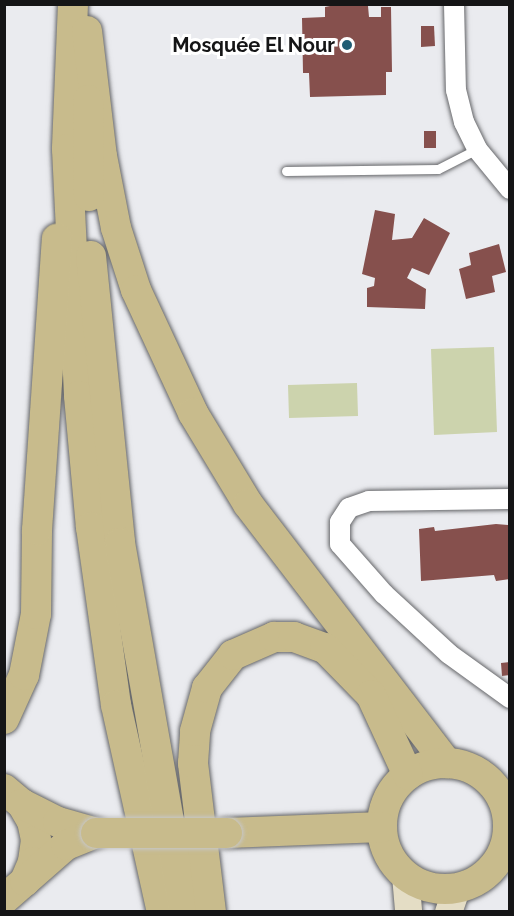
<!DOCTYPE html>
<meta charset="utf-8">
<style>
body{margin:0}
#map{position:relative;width:514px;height:916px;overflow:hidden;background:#eaebef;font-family:Raleway,sans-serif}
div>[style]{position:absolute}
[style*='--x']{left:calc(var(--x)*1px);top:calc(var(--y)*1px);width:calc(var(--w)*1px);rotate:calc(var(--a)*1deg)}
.green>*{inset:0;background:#ccd3ad}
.building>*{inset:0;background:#86504d}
.roads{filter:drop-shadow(0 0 2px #66676a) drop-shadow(0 0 2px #66676a)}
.lane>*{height:9px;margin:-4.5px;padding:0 4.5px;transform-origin:4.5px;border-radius:4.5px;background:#fff}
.street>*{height:20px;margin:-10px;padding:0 10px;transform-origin:10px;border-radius:10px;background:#fff}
.secondary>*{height:27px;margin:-13.5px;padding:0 13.5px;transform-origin:13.5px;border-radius:13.5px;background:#e4ddc5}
.primary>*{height:30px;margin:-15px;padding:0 15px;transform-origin:15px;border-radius:15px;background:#c8bb8c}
.primary>.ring{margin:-15px;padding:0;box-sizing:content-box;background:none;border:30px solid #c8bb8c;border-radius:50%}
.bridges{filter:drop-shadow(0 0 2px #c7c7c7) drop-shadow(0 0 2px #c7c7c7)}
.primary-bridge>*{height:30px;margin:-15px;padding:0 15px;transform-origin:15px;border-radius:15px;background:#c8bb8c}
.dots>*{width:16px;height:16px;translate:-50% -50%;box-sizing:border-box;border:3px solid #fff;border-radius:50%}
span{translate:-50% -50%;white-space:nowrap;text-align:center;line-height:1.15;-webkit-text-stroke:6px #fff;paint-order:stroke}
.poi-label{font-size:20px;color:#151516;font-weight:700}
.right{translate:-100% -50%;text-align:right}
.frame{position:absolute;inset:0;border:6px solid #151516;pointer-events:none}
</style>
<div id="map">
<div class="green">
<i style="clip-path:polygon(494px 347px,497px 432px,434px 435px,431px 349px)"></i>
<i style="clip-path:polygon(357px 383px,358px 416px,289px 418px,288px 385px)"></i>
</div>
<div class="building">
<i style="clip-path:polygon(340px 4px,368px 6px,369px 17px,381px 17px,381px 7px,391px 7px,392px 72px,386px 72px,386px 95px,310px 97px,309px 73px,303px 73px,302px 18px,325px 17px,325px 7px)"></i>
<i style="clip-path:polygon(421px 26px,434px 26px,435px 46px,421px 47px)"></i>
<i style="clip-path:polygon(424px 131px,436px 131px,436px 148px,424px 148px)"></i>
<i style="clip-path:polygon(375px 210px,395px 214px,392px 240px,412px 238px,424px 218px,450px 233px,429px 275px,412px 268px,407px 278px,426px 289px,425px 309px,367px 307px,367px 288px,374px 286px,375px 278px,362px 274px)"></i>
<i style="clip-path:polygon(499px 244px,506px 272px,492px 276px,495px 292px,466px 299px,459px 269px,471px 265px,469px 253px)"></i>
<i style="clip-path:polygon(496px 524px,508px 525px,510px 579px,496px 581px,494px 575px,421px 581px,419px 529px,434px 527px,435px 531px)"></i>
<i style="clip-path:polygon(510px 662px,510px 675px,502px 676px,501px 663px)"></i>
</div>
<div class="roads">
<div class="lane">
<i style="--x:286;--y:171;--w:152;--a:-0.8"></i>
<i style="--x:438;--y:169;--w:44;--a:-27.1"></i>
</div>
<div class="street">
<i style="--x:454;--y:4;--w:86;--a:88.7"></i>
<i style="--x:456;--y:90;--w:33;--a:76"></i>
<i style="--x:464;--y:122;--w:30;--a:64"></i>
<i style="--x:477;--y:149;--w:52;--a:50.5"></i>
<i style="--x:510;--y:499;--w:141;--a:179.2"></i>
<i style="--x:369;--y:501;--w:21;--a:161"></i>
<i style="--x:349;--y:508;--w:17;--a:123"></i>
<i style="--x:340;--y:522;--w:22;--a:90"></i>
<i style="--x:340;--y:544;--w:67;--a:48.7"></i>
<i style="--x:384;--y:594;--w:88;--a:42.7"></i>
<i style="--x:449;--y:654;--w:75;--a:35.8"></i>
</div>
<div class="secondary">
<i style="--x:509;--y:829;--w:1;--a:0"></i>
<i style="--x:405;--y:875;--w:37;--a:85"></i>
<i style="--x:448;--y:912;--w:24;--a:-71"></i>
</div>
<div class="primary">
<i style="--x:73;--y:4;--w:145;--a:92.4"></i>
<i style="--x:67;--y:149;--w:247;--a:87.2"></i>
<i style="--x:79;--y:396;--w:132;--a:84.8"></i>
<i style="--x:91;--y:527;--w:180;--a:82"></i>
<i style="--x:116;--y:705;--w:212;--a:77.5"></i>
<i style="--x:87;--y:31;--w:126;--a:83.2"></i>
<i style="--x:102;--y:156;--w:73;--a:79"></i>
<i style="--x:116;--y:228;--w:65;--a:72.1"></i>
<i style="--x:136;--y:290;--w:136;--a:65.1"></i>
<i style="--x:193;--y:413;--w:106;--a:58.9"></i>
<i style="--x:248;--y:504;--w:327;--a:52.5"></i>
<i style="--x:88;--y:100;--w:96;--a:89.4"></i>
<i style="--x:91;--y:256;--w:288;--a:84.2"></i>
<i style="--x:120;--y:543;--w:375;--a:80"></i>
<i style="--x:4;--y:719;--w:48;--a:-65.6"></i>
<i style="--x:24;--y:675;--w:62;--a:-78.9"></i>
<i style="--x:36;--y:614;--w:84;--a:-89.3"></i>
<i style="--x:37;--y:530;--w:292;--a:-86.1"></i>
<i class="ring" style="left:382px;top:763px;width:96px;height:96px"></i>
<i style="--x:4;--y:789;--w:23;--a:40"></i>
<i style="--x:22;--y:804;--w:20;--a:60"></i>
<i style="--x:32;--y:821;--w:19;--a:78"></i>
<i style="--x:36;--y:840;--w:22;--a:98"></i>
<i style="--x:33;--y:862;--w:21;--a:113"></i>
<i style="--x:25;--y:881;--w:28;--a:139"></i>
<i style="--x:22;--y:804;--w:40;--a:26.6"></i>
<i style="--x:58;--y:822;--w:40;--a:16"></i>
<i style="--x:227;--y:833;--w:155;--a:-2.2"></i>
<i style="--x:25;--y:881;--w:55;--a:-41.3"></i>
<i style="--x:66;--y:845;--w:32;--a:-22"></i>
<i style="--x:211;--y:912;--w:150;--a:-96.9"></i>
<i style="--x:193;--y:763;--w:32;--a:-86"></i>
<i style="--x:195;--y:731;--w:45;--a:-74.4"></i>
<i style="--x:207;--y:688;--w:42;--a:-51.8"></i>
<i style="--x:233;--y:655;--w:45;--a:-23.7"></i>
<i style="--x:274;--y:637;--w:20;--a:0"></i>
<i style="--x:294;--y:637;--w:33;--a:20"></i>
<i style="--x:325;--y:648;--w:66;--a:45.6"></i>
<i style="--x:371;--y:695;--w:88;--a:65.2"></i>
</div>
</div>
<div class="bridges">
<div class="primary-bridge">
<i style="--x:96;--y:833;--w:131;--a:0"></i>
</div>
</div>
<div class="dots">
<i style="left:347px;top:45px;background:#1f5d74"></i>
</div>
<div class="poi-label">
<span class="right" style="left:335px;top:45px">Mosquée El Nour</span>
</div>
<div class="frame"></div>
</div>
